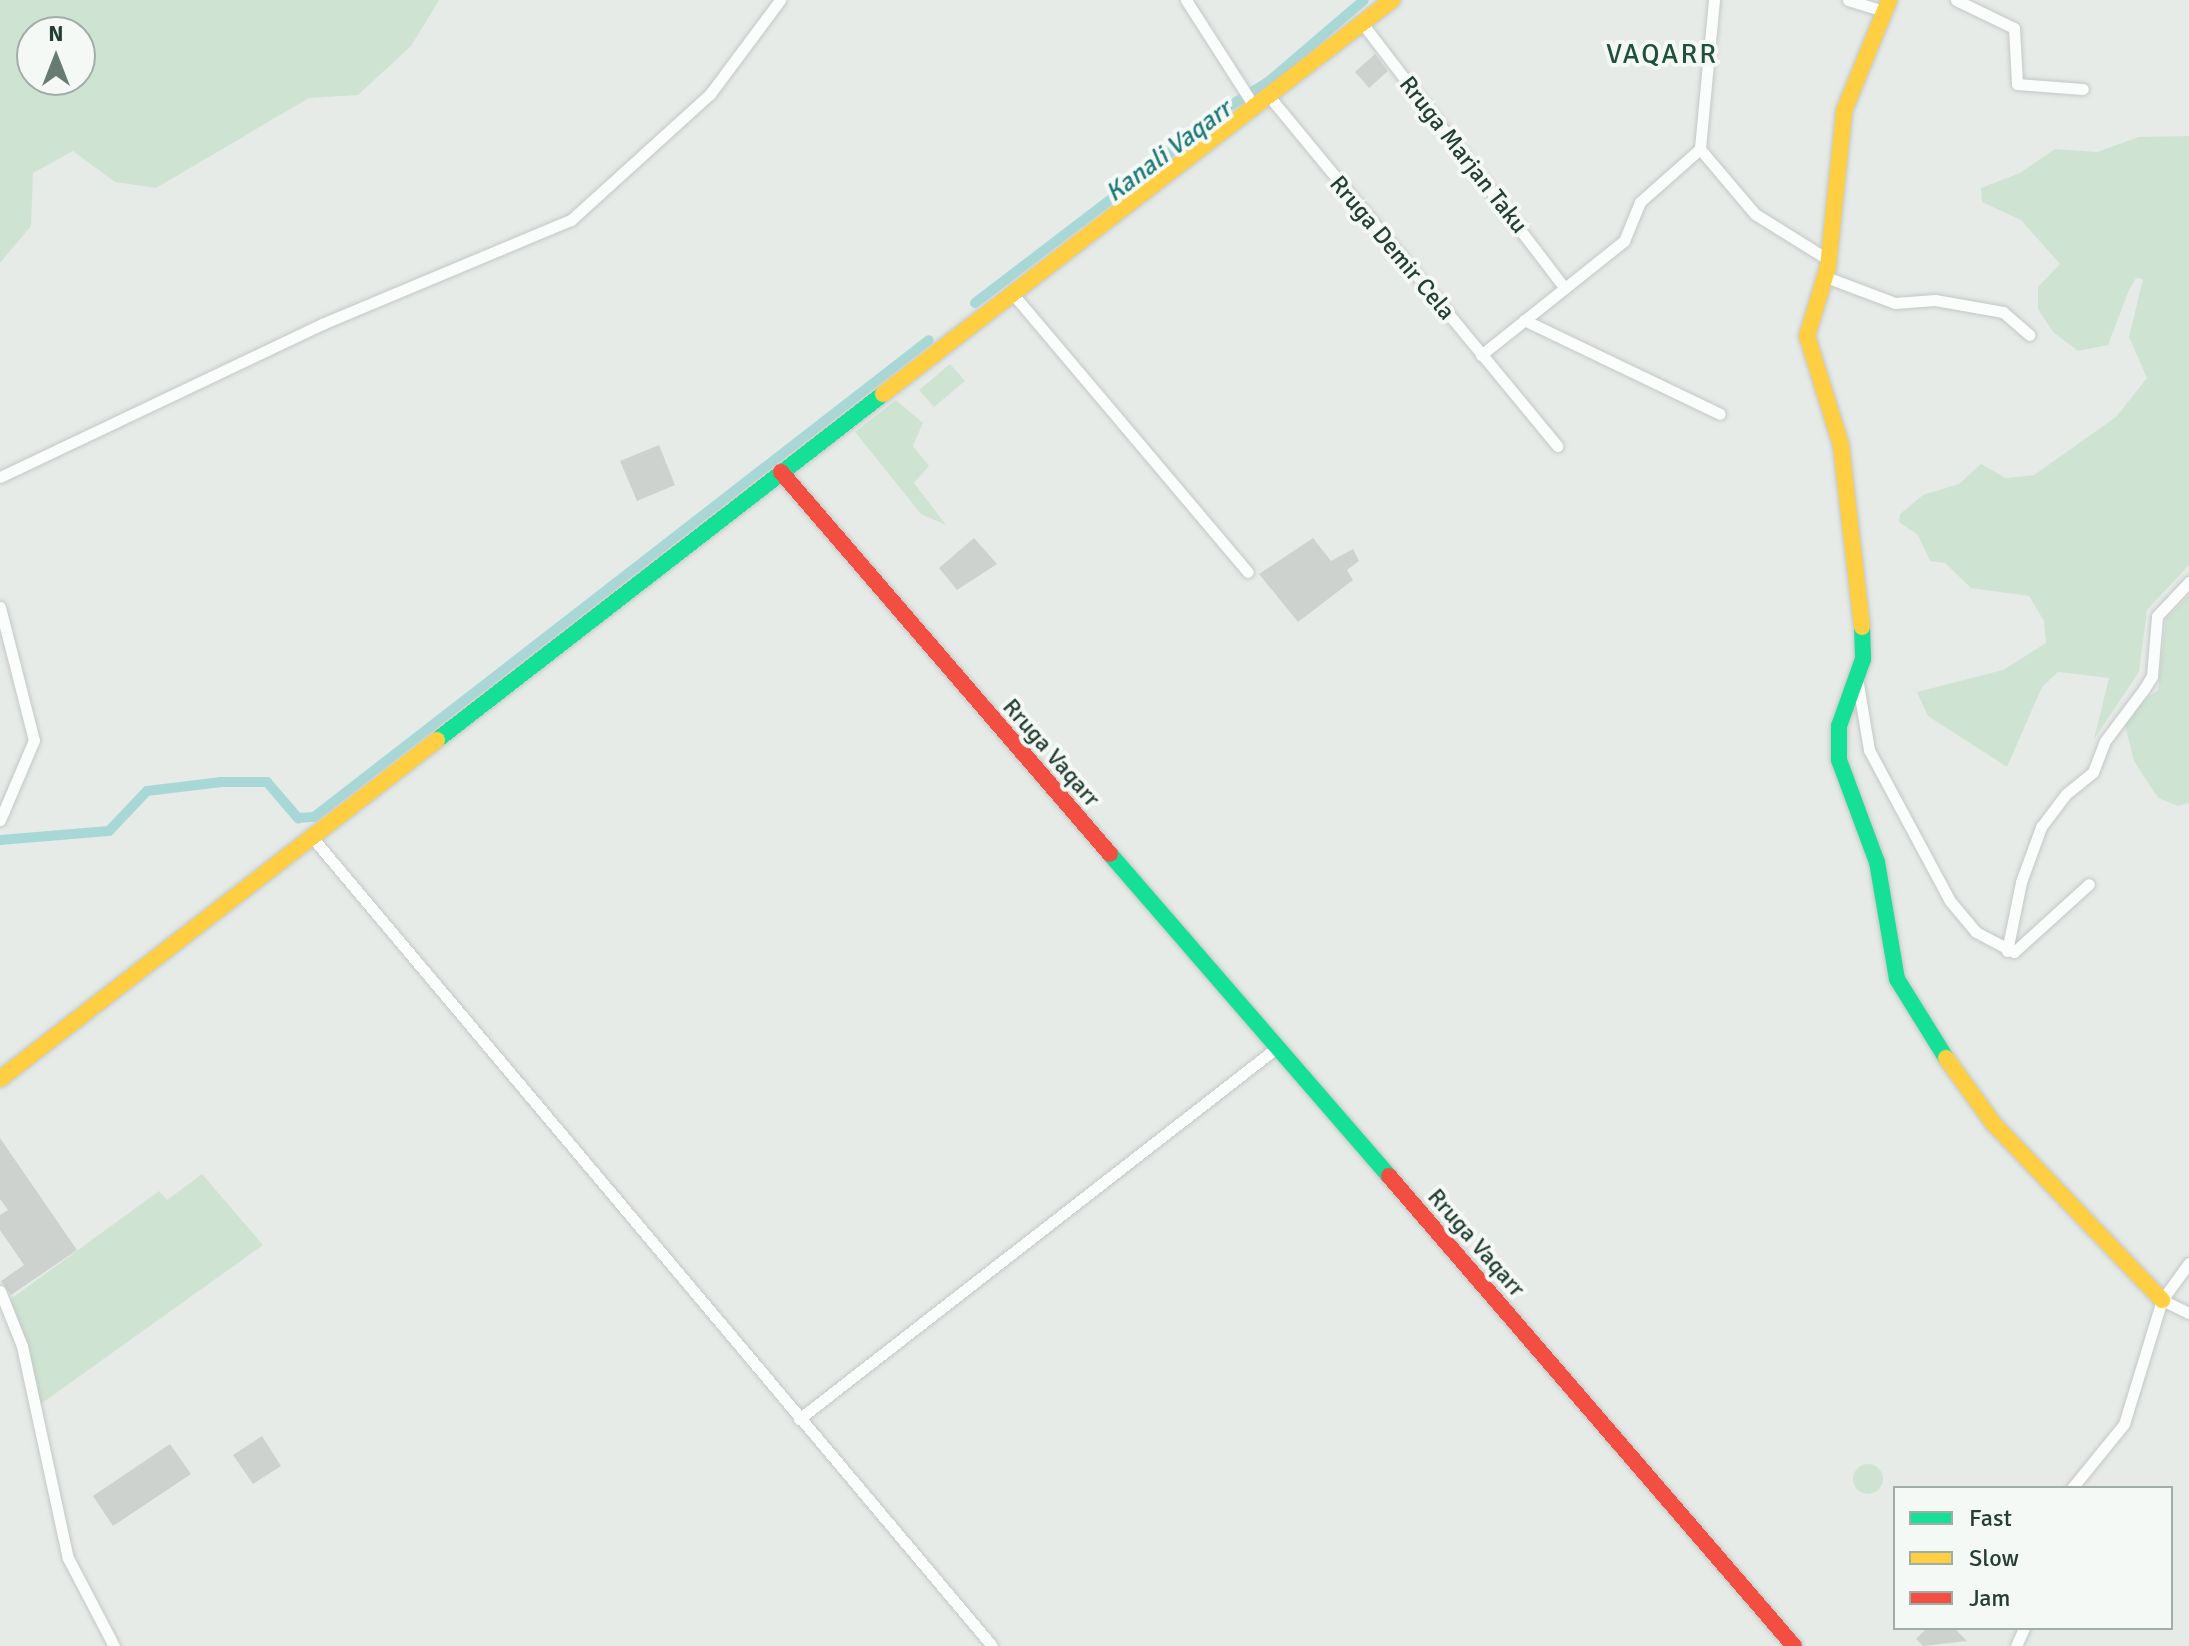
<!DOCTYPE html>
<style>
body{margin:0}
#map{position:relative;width:2189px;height:1646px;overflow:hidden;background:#e6ebe8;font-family:Signika,sans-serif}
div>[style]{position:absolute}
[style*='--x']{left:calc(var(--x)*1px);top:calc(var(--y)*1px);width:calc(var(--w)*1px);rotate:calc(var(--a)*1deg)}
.green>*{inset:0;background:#cfe3d3}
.round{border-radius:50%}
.canal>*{height:10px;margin:-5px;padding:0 5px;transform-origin:5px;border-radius:5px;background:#a8d8d6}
.building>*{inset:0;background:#cdd2cf}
.roads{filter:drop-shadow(0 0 2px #c3c8c5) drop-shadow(0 0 2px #c3c8c5)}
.street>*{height:11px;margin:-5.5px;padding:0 5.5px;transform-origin:5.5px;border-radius:5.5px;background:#fbfcfc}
.fast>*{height:16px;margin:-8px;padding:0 8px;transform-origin:8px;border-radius:8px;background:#16e098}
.slow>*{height:16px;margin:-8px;padding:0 8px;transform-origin:8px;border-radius:8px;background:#ffcf43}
.jam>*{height:16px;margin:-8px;padding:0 8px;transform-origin:8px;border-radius:8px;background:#f24e42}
span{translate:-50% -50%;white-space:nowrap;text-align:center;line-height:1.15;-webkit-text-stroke:8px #f4f9f6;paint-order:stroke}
.street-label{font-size:24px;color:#243e33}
.water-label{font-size:26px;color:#1f7979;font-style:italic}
.quarter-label{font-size:28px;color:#20503c;letter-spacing:2px}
.legend{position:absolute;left:1893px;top:1486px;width:280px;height:144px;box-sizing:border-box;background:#f4f9f6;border:2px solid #a1aea8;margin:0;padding:10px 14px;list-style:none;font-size:24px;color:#243e33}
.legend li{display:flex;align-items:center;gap:16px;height:40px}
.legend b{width:40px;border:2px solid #a1aea8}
.north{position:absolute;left:16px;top:16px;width:80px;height:80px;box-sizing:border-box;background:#f4f9f6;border:2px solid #a1aea8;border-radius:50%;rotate:0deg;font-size:22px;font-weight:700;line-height:32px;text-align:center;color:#243e33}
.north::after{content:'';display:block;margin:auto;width:28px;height:36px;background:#687b72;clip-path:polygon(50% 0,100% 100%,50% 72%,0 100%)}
</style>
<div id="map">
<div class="green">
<i style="clip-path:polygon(evenodd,0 0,439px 0,411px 46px,358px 95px,309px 98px,156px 188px,115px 182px,73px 151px,33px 173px,31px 226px,0 263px,0 0,32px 32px,80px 32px,80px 80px,32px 80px,32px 32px)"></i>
<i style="clip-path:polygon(2189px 136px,2189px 565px,2147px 610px,2139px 672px,2094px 739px,2109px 678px,2058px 672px,2042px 687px,2007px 767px,1928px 716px,1917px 692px,2003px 670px,2046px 643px,2044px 621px,2029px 596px,1971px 588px,1945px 563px,1930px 561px,1918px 535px,1899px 522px,1900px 514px,1923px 495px,1959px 484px,1981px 464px,2006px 478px,2034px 475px,2116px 417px,2147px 378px,2129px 337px,2143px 279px,2136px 278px,2129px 290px,2108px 345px,2078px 351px,2053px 332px,2038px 309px,2038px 287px,2060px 264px,2021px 220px,1982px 202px,1981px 188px,2020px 173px,2055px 149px,2097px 152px,2139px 137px)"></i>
<i style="clip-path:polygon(950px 364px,965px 381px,934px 407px,919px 390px)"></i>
<i style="clip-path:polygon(896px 400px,923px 423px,913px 446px,929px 466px,914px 483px,946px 525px,921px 514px,855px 432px)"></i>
<i style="clip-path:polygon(2189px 595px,2189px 803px,2178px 806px,2158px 798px,2134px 761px,2125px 725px,2135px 707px,2158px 690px,2166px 619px)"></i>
<i style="clip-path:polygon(202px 1174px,263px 1245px,38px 1406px,8px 1301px,159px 1191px,167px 1200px)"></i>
<i class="round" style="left:1853px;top:1464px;width:30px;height:30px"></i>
</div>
<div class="canal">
<i style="--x:975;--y:303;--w:234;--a:-37.4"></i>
<i style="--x:1161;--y:161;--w:51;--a:-43.4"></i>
<i style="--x:1198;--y:126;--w:83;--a:-32.2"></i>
<i style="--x:1268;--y:82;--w:126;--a:-40.5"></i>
<i style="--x:0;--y:840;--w:109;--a:-4.7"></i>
<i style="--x:109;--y:831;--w:55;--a:-46.5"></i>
<i style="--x:147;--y:791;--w:75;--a:-6.9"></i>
<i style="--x:221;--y:782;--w:46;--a:0"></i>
<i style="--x:267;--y:782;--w:48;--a:49.3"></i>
<i style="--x:298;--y:818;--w:16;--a:-4"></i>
<i style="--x:314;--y:817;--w:778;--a:-37.8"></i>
</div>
<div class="building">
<i style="clip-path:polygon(1375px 54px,1388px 71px,1369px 88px,1355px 72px)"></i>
<i style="clip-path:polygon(659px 445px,675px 485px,637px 501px,620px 461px)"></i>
<i style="clip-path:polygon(974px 538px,997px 564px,957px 590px,939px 568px)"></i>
<i style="clip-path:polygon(1313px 538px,1331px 561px,1353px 549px,1359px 561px,1347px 570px,1353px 580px,1298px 622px,1259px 574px)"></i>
<i style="clip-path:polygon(0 1138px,77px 1250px,11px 1295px,1px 1281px,24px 1265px,0 1230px,0 1215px,8px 1210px,0 1199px)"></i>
<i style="clip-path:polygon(262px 1436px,281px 1466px,253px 1484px,233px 1455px)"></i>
<i style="clip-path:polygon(170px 1444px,191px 1474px,113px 1526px,93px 1496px)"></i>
<i style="clip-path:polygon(1927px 1628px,1954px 1628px,1967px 1641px,1923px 1646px,1916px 1639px)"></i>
</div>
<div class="roads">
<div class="street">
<i style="--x:1186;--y:0;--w:126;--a:57.3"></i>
<i style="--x:1714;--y:0;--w:150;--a:95.4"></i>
<i style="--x:1700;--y:149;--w:85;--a:49.8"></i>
<i style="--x:1755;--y:214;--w:87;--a:31.9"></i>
<i style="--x:1848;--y:0;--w:39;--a:17"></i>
<i style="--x:1956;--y:0;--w:64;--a:25.8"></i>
<i style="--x:2014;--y:28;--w:56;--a:86.9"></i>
<i style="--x:2017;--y:84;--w:66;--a:4.3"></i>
<i style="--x:1362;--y:23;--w:332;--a:52.6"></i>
<i style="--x:1268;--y:95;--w:455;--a:50.5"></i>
<i style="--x:1826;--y:277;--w:74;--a:20.6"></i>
<i style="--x:1895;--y:303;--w:40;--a:-4.3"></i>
<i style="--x:1935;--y:300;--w:69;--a:10"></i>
<i style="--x:2003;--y:312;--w:35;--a:41"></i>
<i style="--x:1012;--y:293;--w:365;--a:49.8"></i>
<i style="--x:1524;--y:320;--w:217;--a:25.6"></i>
<i style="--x:1481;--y:355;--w:183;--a:-38.6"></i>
<i style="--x:1624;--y:241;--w:42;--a:-67.7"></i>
<i style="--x:1640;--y:202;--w:80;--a:-41.5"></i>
<i style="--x:0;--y:477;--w:357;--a:-25.4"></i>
<i style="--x:322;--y:324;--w:270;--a:-22.7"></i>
<i style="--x:571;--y:220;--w:188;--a:-42.2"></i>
<i style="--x:710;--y:94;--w:117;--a:-53.3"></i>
<i style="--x:0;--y:607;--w:137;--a:75.7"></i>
<i style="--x:34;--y:740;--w:87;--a:113"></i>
<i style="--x:1858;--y:684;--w:67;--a:80.5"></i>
<i style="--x:1869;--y:750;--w:171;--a:61.8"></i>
<i style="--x:1950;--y:901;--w:40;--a:50"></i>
<i style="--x:1976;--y:932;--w:43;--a:27.8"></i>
<i style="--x:2014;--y:952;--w:101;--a:-42.2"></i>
<i style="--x:311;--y:836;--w:1058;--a:49.94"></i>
<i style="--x:2007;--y:951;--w:70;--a:-78.5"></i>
<i style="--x:2021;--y:882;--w:59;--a:-70"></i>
<i style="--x:2041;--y:827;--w:41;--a:-52.9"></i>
<i style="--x:2066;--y:794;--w:35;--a:-39"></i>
<i style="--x:2093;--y:772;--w:33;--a:-69"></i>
<i style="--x:2105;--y:741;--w:65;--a:-53.1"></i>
<i style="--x:2144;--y:689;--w:15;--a:-58"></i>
<i style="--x:2152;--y:676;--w:60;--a:-85.2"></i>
<i style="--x:2157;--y:616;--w:47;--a:-46.7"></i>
<i style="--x:0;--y:1291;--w:59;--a:68.2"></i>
<i style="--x:22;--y:1346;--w:217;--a:77.8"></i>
<i style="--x:68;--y:1558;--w:99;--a:62.4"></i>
<i style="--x:2162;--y:1300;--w:30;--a:26"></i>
<i style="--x:799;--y:1419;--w:603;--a:-37.86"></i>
<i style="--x:2072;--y:1488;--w:82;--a:-50.9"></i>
<i style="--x:2124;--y:1424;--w:130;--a:-73"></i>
<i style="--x:2162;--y:1300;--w:46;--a:-53.9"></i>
<i style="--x:2016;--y:1646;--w:20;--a:-66"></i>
</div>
<div class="fast">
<i style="--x:1862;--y:627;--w:32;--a:88"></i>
<i style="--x:1863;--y:659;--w:71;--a:109.7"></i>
<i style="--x:1839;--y:726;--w:34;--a:90"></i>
<i style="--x:1839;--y:760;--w:109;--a:69.6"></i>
<i style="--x:1877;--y:862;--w:119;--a:80.3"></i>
<i style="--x:1897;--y:979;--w:93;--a:58.2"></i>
<i style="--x:437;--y:740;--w:564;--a:-37.8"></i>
<i style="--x:1110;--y:854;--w:426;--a:49.1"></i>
</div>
<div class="slow">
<i style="--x:883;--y:394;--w:644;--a:-37.74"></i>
<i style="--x:1862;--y:627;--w:183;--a:-96.6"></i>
<i style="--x:1841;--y:445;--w:114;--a:-107.3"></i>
<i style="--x:1807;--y:336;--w:72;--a:-73.1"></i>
<i style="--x:1828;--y:267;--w:157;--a:-84.1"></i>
<i style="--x:1844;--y:111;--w:120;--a:-67.9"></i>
<i style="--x:1946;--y:1058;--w:80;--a:54.1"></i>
<i style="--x:1993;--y:1123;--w:245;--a:46.3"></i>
<i style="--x:0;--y:1079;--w:553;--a:-37.8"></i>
</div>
<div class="jam">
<i style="--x:781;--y:472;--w:504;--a:49.26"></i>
<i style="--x:1389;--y:1176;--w:620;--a:49.25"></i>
</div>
</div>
<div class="street-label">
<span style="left:1463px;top:155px;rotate:52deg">Rruga Marjan Taku</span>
<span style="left:1392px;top:248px;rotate:50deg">Rruga Demir Cela</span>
<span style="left:1051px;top:753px;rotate:49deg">Rruga Vaqarr</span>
<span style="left:1476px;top:1243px;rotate:49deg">Rruga Vaqarr</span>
</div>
<div class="water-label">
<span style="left:1169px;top:152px;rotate:-37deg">Kanali Vaqarr</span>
</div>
<div class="quarter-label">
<span style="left:1662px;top:54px">VAQARR</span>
</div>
<ul class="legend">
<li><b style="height:10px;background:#16e098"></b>Fast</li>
<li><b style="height:10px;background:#ffcf43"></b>Slow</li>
<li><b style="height:10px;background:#f24e42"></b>Jam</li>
</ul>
<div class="north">N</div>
</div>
